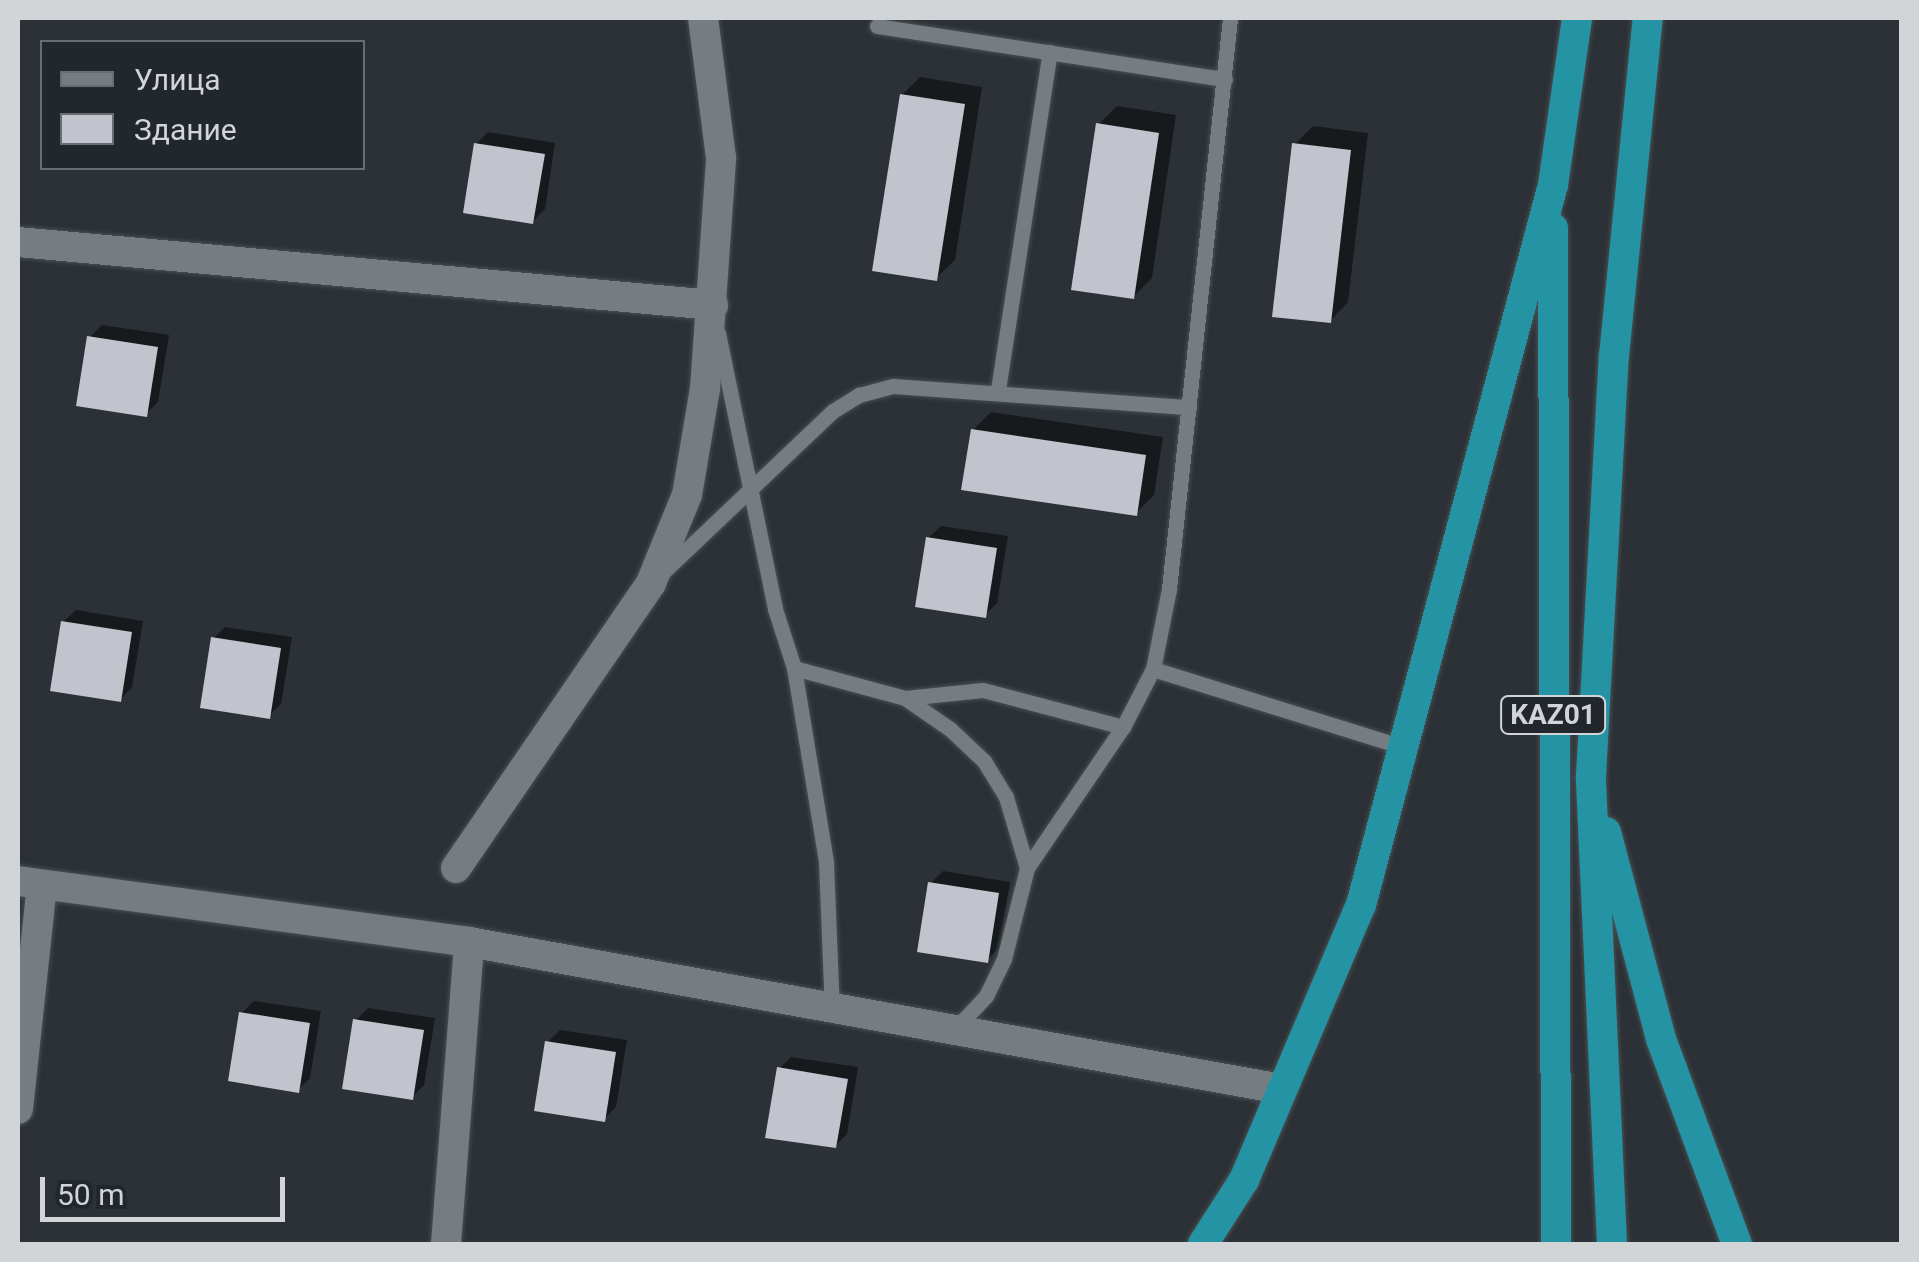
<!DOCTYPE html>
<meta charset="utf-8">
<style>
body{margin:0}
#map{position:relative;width:1919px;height:1262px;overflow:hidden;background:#2b3136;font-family:Roboto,sans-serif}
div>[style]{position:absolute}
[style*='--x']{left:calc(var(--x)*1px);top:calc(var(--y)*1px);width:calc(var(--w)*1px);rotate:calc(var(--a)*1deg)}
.shadow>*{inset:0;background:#0007}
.building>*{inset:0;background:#c2c4cd}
.roads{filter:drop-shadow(0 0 2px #484e51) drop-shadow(0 0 2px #484e51)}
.lane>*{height:15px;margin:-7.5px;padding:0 7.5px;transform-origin:7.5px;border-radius:7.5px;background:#757d82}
.street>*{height:30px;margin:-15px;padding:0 15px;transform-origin:15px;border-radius:15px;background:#757d82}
.highway>*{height:30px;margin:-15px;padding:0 15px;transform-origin:15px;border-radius:15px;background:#2493a3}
span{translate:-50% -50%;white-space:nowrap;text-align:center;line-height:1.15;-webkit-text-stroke:10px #21272c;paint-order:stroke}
.shield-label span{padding:2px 8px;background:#21272c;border:2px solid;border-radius:8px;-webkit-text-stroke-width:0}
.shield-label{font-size:28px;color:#d1d5d8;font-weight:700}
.frame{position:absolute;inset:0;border:20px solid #d1d5d8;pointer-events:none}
.legend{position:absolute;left:40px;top:40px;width:325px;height:130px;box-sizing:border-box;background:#21272c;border:2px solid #676d71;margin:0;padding:12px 18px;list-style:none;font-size:30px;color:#d1d5d8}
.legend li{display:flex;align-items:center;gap:20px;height:50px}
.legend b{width:50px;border:2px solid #676d71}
.scale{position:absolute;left:40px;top:1177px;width:245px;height:45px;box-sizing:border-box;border:5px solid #d1d5d8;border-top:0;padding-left:12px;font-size:30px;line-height:35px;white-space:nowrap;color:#d1d5d8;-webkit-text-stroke:8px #21272c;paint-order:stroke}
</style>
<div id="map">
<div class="shadow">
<i style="clip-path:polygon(920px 77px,982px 87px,955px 260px,936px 278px,902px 95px)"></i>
<i style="clip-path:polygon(1117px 106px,1176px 115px,1152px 278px,1133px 297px,1099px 124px)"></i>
<i style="clip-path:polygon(1313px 126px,1368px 133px,1348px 302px,1330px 321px,1295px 144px)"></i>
<i style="clip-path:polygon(488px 132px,555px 143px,545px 209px,533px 221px,476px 144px)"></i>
<i style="clip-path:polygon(102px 325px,169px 335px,158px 402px,146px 414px,90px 337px)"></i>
<i style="clip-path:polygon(991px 412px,1163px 437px,1154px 495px,1136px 513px,973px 430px)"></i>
<i style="clip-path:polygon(941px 526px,1008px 536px,997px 603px,985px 615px,928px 538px)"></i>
<i style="clip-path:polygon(76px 610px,143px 621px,132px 687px,120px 700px,63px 622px)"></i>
<i style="clip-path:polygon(225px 627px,292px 637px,281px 704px,269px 716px,213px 639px)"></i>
<i style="clip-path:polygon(943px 871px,1010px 882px,999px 948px,987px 960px,931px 883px)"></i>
<i style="clip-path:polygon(254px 1001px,321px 1011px,310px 1078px,298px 1090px,242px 1013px)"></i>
<i style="clip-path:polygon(368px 1008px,435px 1018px,424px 1085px,412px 1097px,356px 1020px)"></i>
<i style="clip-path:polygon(560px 1030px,627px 1040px,616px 1107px,604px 1119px,548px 1042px)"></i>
<i style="clip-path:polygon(791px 1057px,858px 1067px,847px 1134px,835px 1146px,779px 1069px)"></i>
</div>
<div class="building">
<i style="clip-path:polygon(900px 94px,965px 104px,937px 281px,872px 271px)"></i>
<i style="clip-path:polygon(1096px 123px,1159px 133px,1134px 299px,1071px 290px)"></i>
<i style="clip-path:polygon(474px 143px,545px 154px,533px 224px,463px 213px)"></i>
<i style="clip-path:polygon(1292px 143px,1351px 150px,1331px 323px,1272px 317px)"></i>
<i style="clip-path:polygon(87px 336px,158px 347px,147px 417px,76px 406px)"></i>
<i style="clip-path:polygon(971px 429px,1146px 455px,1137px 516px,961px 490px)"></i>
<i style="clip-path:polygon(926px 537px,997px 548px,986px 618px,915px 607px)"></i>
<i style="clip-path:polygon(61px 621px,132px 632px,121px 702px,50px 691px)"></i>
<i style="clip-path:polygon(211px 637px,281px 648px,270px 719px,200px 708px)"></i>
<i style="clip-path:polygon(928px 882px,999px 893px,988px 963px,917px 952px)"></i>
<i style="clip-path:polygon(239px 1012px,310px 1023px,299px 1093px,228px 1081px)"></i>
<i style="clip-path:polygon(353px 1019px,424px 1030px,413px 1100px,342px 1089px)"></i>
<i style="clip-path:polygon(545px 1041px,616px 1052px,605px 1122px,534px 1111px)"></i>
<i style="clip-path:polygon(777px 1067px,848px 1079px,836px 1148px,765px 1138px)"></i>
</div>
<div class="roads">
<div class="lane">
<i style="--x:877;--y:26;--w:352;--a:8.7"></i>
<i style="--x:718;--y:333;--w:282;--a:78.3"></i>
<i style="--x:775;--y:609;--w:62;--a:72.1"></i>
<i style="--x:794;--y:668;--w:197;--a:80.6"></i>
<i style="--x:826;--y:862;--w:147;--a:87.7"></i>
<i style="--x:998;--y:390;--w:342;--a:-81.3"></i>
<i style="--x:661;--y:574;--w:237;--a:-43.5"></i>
<i style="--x:833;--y:411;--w:31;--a:-32"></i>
<i style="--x:859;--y:395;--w:35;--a:-15"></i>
<i style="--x:893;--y:386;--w:297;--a:4.1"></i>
<i style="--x:794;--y:668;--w:115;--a:15.1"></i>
<i style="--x:905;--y:698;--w:55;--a:34.6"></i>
<i style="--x:950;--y:729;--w:47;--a:43.3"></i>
<i style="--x:984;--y:761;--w:42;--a:58.6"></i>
<i style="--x:1006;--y:797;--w:74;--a:73.5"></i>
<i style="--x:1153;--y:669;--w:265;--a:17.3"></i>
<i style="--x:905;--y:698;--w:78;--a:-5.9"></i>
<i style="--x:983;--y:690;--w:145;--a:14.8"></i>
<i style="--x:953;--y:1031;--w:48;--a:-46.7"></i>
<i style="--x:986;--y:996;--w:41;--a:-64.1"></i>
<i style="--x:1004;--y:959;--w:94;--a:-75.8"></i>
<i style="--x:1027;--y:868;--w:171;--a:-55.8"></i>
<i style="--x:1123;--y:727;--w:65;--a:-62.7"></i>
<i style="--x:1153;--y:669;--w:82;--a:-78.7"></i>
<i style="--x:1169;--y:589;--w:574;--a:-83.9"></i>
</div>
<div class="street">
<i style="--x:18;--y:242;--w:698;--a:5.18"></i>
<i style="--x:456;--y:868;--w:345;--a:-55.6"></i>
<i style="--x:651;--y:583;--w:95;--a:-67.8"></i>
<i style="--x:687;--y:495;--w:108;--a:-80.4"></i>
<i style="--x:705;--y:389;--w:232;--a:-86"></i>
<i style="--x:721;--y:158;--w:141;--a:-97.3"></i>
<i style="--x:18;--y:881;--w:455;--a:7.7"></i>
<i style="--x:469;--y:942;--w:825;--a:10.26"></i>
<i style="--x:18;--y:1109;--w:225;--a:-83.9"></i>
<i style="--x:446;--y:1244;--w:303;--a:-85.6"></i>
</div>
<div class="highway">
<i style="--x:1553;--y:228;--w:1016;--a:89.83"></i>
<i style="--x:1606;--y:832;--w:214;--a:75.1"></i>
<i style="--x:1661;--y:1039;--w:219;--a:69.7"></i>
<i style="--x:1203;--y:1244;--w:76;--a:-57.4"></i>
<i style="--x:1244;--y:1180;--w:299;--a:-67"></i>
<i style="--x:1361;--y:905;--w:745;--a:-75.07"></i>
<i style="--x:1553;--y:185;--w:169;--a:-81.8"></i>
<i style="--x:1612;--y:1244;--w:468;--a:-92.6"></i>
<i style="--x:1591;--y:776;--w:421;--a:-86.9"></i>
<i style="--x:1614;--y:356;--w:340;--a:-84.3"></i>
</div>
</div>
<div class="shield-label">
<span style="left:1553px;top:715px">KАZ01</span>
</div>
<div class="frame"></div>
<ul class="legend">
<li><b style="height:12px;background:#757d82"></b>Улица</li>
<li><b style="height:28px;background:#c2c4cd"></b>Здание</li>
</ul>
<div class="scale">50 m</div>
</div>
